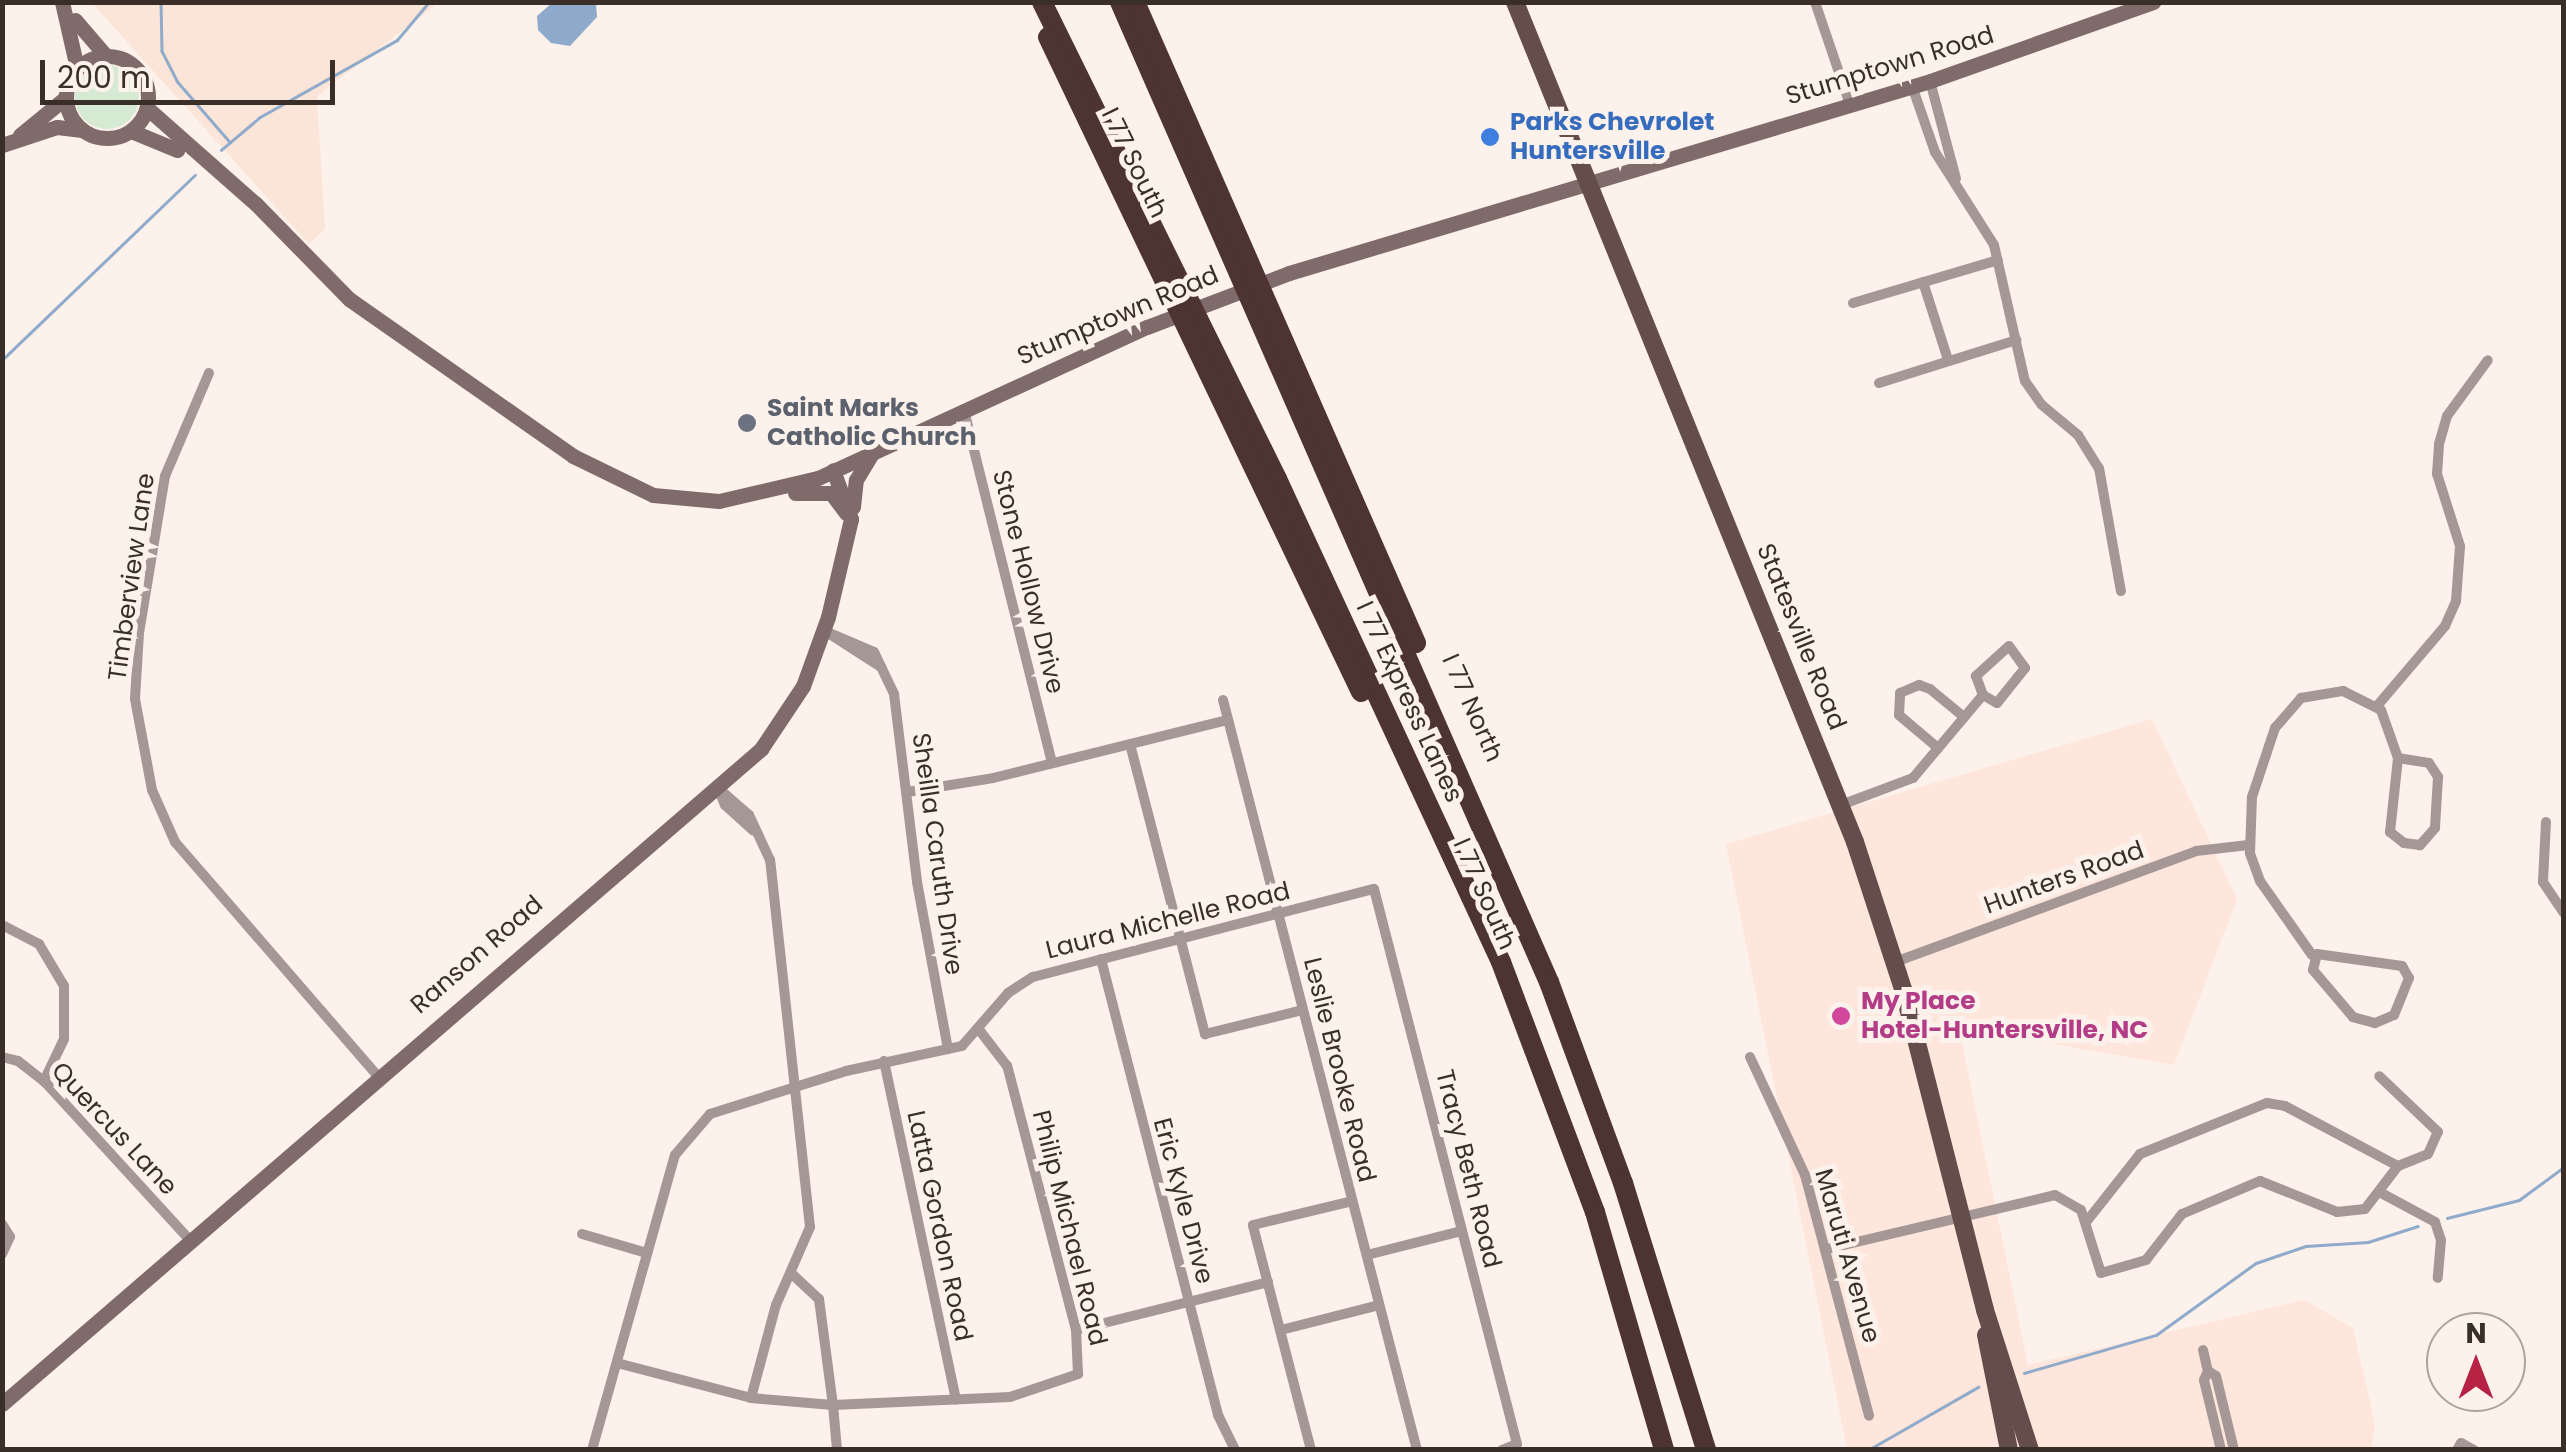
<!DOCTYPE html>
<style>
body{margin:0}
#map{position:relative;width:2566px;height:1452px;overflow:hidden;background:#fdf1eb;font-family:Poppins,sans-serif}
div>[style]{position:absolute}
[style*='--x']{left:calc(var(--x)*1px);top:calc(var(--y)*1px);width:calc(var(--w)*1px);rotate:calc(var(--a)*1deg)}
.built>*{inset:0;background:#fee6dc}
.education>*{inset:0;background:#fbe5d8}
.green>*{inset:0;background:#d6ead3}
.round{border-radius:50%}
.water>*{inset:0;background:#8faaca}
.stream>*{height:2.5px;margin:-1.25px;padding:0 1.25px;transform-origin:1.25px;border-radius:1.25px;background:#8faaca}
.street>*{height:10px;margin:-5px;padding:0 5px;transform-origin:5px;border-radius:5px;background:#a69797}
.secondary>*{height:15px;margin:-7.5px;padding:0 7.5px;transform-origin:7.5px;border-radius:7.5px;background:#806b6b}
.secondary>.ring{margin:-7.5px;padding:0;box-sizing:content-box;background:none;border:15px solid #806b6b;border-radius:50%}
.primary>*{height:18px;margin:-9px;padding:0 9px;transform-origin:9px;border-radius:9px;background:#654d4c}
.highway>*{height:20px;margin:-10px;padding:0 10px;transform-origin:10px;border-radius:10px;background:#4e3333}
.dots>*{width:28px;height:28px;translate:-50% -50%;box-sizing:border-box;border:5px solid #fdf1eb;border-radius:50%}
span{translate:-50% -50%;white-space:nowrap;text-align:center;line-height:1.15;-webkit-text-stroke:10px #fdf1eb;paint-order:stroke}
.street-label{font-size:25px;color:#3a2e29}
.shop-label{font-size:25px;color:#366cbe;font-weight:700}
.left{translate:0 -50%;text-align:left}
.worship-label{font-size:25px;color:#5b616d;font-weight:700}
.hotel-label{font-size:25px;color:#b23c85;font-weight:700}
.frame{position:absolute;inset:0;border:5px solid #3a2e29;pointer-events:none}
.north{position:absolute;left:2426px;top:1312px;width:100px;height:100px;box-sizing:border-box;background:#fdf1eb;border:2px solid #afa39d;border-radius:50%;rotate:0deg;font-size:28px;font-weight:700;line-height:40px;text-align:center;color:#3a2e29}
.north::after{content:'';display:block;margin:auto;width:35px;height:45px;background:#b52243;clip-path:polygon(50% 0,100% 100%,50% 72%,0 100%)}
.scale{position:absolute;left:40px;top:60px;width:295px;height:45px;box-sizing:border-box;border:5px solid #3a2e29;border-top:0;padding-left:12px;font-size:30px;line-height:35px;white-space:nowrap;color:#3a2e29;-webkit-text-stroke:8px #fdf1eb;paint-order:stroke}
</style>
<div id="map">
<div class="built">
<i style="clip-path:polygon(2152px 719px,2237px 899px,2174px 1065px,1959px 1028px,2028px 1365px,2304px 1300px,2353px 1328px,2375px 1424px,2371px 1449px,1847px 1449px,1726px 844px)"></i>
</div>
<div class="education">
<i style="clip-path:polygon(92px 3px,438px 3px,317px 96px,325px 229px,309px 244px)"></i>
</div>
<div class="green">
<i class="round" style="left:75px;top:65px;width:64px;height:64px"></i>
</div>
<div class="water">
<i style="clip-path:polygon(553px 2px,596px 3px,597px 17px,570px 46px,551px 43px,538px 30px,537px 16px)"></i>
</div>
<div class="stream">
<i style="--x:161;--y:2;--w:49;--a:88.8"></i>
<i style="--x:162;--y:51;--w:34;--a:63"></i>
<i style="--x:177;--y:81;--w:81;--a:49"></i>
<i style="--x:221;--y:150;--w:51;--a:-40.2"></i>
<i style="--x:260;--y:117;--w:157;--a:-29.3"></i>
<i style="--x:397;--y:40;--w:50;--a:-49.9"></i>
<i style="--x:2;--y:360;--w:267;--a:-43.8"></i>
<i style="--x:2447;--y:1218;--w:74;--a:-14"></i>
<i style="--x:2519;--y:1200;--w:56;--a:-36.3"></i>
<i style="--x:2024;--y:1373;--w:137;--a:-16.1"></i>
<i style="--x:2156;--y:1335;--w:123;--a:-35.8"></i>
<i style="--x:2256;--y:1263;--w:53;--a:-18.8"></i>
<i style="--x:2306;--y:1246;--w:62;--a:-3.7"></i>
<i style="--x:2368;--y:1242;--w:52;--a:-17.7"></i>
<i style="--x:1868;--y:1450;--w:127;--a:-29.8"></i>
</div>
<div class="street">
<i style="--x:1815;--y:2;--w:109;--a:71.2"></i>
<i style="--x:1930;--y:81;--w:101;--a:75.1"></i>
<i style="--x:1912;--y:86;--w:70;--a:70.8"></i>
<i style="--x:1935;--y:152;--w:110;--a:57.6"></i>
<i style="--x:1994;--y:245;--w:139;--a:77.2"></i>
<i style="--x:2025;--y:381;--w:29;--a:55"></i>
<i style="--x:2042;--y:405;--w:47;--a:39.8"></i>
<i style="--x:2078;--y:435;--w:39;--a:58"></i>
<i style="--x:2099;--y:468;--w:125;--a:79.9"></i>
<i style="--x:1923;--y:282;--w:82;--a:72.2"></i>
<i style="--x:1853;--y:303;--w:151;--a:-16.5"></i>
<i style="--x:209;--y:373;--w:112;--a:113.1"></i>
<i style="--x:165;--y:476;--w:159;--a:99.4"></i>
<i style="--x:139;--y:633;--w:66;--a:93.5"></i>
<i style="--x:135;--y:699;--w:93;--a:79.4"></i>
<i style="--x:152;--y:790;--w:57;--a:66.1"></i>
<i style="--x:175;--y:842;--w:308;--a:49.1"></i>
<i style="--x:1879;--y:383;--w:144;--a:-17.4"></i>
<i style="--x:964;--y:410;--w:364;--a:76"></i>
<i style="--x:825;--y:631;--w:53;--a:23.2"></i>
<i style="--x:874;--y:652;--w:47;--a:64.5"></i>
<i style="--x:894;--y:694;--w:189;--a:83"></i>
<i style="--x:917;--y:882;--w:170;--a:79.5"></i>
<i style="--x:825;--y:631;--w:67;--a:32.7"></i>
<i style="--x:1223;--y:700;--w:775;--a:75.5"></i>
<i style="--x:2377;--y:706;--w:105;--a:-49.6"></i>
<i style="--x:2445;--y:626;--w:27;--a:-66"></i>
<i style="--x:2456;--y:601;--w:55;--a:-85.8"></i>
<i style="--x:2460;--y:546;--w:76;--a:-107.7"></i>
<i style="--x:2437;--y:474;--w:30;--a:-86"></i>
<i style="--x:2439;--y:444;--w:29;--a:-74"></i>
<i style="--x:2447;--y:416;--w:69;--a:-53.8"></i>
<i style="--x:1130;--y:744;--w:300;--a:75.5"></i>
<i style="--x:1205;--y:1034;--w:101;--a:-13.8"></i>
<i style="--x:1938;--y:748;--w:51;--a:-139.8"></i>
<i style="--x:1899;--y:715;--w:22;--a:-87"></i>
<i style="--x:1900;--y:693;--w:21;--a:-23"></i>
<i style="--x:1919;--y:685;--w:12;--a:20"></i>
<i style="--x:1930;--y:689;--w:44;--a:39.5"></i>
<i style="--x:2398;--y:758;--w:31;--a:9"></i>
<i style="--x:2429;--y:763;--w:17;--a:57"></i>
<i style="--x:2438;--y:777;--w:51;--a:93.4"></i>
<i style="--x:2435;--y:828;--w:23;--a:131"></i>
<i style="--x:2420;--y:845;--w:16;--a:-173"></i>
<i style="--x:2404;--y:843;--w:18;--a:-142"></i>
<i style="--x:2390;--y:832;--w:74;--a:-83.8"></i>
<i style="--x:718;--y:788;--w:18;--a:68"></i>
<i style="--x:725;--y:805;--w:38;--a:42"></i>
<i style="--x:907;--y:792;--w:87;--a:-9.2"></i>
<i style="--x:993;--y:778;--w:242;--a:-13.9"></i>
<i style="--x:1841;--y:805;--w:77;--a:-20.6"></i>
<i style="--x:1913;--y:778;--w:109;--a:-49.9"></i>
<i style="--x:1983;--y:695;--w:16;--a:30"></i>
<i style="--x:1997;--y:703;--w:45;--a:-51.3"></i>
<i style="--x:2025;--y:668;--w:27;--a:-126"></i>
<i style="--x:2009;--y:646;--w:45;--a:137.7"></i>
<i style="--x:1976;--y:676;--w:20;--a:70"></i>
<i style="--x:2546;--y:822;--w:60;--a:92.9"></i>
<i style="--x:2543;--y:882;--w:37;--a:56"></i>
<i style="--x:2;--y:925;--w:42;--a:27.2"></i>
<i style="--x:39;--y:944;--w:49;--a:59.2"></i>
<i style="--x:64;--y:986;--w:53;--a:90"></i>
<i style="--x:64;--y:1039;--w:47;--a:115.5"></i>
<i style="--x:2317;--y:954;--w:86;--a:8"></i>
<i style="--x:2402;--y:966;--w:14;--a:60"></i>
<i style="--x:2409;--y:978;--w:40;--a:112"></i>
<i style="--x:2394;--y:1015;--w:21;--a:157"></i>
<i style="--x:2375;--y:1023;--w:23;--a:-165"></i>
<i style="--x:2353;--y:1017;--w:62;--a:-130.4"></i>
<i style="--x:2313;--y:970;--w:16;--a:-76"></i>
<i style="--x:2312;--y:955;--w:90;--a:-125.1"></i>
<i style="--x:2260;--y:881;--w:30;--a:-110"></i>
<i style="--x:2250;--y:853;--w:56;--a:-88"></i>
<i style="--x:2252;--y:797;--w:73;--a:-71.6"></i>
<i style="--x:2275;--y:728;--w:40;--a:-49"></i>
<i style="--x:2301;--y:698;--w:43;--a:-9.5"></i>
<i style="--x:2343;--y:691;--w:42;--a:26.6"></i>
<i style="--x:2381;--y:710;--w:51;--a:70.5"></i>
<i style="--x:1101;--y:959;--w:471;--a:75.6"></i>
<i style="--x:1218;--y:1415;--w:39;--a:64"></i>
<i style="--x:1895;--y:962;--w:321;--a:-20.2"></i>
<i style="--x:2196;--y:851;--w:53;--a:-6.5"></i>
<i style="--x:2;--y:1057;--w:16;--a:14"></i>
<i style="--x:18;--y:1061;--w:36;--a:38"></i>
<i style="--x:46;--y:1083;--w:212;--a:47.5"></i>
<i style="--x:1750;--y:1057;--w:130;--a:65"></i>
<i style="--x:1805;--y:1175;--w:249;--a:75.1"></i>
<i style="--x:884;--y:1061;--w:346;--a:78"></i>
<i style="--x:2383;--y:1194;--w:59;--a:28.3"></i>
<i style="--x:2435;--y:1222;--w:19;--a:72"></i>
<i style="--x:2441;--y:1240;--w:38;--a:95"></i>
<i style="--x:2087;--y:1221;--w:85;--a:-51.7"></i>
<i style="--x:2140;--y:1154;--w:137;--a:-21.9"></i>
<i style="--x:2267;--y:1103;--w:18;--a:9"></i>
<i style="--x:2285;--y:1106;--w:128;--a:28"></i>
<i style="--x:2;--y:1224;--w:15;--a:58"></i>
<i style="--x:10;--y:1237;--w:19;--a:115"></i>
<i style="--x:582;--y:1234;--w:68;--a:16.3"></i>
<i style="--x:1827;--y:1249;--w:234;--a:-13.3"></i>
<i style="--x:2055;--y:1195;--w:30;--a:30"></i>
<i style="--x:2081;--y:1210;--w:66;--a:72.4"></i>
<i style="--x:2101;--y:1273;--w:47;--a:-16.1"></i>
<i style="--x:2146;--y:1260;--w:58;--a:-52"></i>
<i style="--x:2182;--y:1214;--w:85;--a:-22.9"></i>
<i style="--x:2260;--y:1181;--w:83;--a:21.9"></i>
<i style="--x:2337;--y:1212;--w:28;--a:-6"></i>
<i style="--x:2365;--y:1209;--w:54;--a:-52.5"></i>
<i style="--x:2398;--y:1166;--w:32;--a:-22"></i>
<i style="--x:2428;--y:1154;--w:24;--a:-66"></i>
<i style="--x:2438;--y:1132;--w:81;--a:-136.5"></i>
<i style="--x:1367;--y:1255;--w:98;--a:-14.2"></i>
<i style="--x:792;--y:1274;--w:37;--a:43"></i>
<i style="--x:819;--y:1299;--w:107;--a:82.5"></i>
<i style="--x:833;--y:1405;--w:177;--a:-2.6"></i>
<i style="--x:1010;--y:1397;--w:72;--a:-18.7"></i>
<i style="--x:1078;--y:1374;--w:44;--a:-92.6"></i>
<i style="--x:1076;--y:1330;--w:273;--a:-104.6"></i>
<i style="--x:1007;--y:1066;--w:44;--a:-127.6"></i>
<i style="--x:1076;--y:1330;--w:198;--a:-14"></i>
<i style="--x:1281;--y:1330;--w:101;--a:-14.3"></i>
<i style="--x:2203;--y:1350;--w:22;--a:77"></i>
<i style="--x:617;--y:1363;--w:138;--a:14.6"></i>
<i style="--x:751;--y:1398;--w:96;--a:-75"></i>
<i style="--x:776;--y:1305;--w:85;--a:-66.4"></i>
<i style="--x:810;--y:1227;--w:369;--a:-96.2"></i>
<i style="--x:770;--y:860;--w:50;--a:-115"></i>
<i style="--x:749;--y:815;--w:41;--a:-138.9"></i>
<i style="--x:751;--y:1398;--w:82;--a:4.9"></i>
<i style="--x:833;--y:1405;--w:45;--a:84.9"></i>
<i style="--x:592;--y:1450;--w:306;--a:-74.3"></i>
<i style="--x:675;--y:1155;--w:54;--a:-49.5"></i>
<i style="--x:710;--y:1114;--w:143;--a:-17.5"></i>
<i style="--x:846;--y:1071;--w:119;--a:-12.2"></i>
<i style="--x:962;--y:1046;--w:70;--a:-49"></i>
<i style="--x:1008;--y:993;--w:30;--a:-33"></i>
<i style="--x:1033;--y:977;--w:352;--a:-14.5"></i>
<i style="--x:1374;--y:889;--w:573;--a:75.55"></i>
<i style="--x:1517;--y:1444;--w:16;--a:158"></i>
<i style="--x:1311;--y:1450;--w:232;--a:-104.5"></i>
<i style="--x:1253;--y:1225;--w:102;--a:-13.6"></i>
<i style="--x:2221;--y:1450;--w:72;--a:-103.7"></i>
<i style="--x:2204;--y:1380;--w:10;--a:-66"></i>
<i style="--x:2208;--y:1371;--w:9;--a:32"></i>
<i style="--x:2216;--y:1376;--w:76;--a:76.3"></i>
<i style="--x:2457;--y:1450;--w:8;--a:-60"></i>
<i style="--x:2461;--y:1443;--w:15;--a:28"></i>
</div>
<div class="secondary">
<i style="--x:62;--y:2;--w:68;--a:77.2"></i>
<i style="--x:75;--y:20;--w:48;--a:49.3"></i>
<i class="ring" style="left:66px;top:56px;width:67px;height:67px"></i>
<i style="--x:147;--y:108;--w:145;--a:41.4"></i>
<i style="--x:256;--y:204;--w:133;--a:45.6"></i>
<i style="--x:349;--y:299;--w:274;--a:35"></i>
<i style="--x:573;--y:456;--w:89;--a:26"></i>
<i style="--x:653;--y:495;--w:66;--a:5.2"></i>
<i style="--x:719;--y:501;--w:102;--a:-13.1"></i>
<i style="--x:818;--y:478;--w:362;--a:-24.7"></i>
<i style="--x:1147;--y:327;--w:152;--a:-20.8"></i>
<i style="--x:1289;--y:273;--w:669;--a:-16.67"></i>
<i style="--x:1930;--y:81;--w:237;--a:-19.5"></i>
<i style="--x:131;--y:131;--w:50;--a:22.4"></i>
<i style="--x:20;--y:135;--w:58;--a:-39.4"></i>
<i style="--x:2;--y:145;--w:58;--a:-18.1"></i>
<i style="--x:57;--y:127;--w:23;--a:7"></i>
<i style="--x:795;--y:493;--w:36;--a:0"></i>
<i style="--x:831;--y:493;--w:25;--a:53"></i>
<i style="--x:853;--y:507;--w:27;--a:-84"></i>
<i style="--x:856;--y:480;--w:29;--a:-59"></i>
<i style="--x:2;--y:1404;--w:1003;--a:-40.79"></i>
<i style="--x:761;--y:749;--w:76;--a:-56.3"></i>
<i style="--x:803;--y:686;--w:73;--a:-70.1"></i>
<i style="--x:828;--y:617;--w:101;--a:-76.8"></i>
<i style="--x:851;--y:519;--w:52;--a:-110.2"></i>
</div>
<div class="primary">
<i style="--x:1515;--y:2;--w:906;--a:67.96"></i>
<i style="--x:1855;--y:842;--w:158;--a:71.9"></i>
<i style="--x:1904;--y:992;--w:328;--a:75.7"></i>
<i style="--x:1985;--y:1310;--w:147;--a:72.2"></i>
<i style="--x:1986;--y:1335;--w:117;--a:78.7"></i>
</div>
<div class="highway">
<i style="--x:1042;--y:2;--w:532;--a:63.77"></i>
<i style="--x:1277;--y:479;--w:532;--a:65.12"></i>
<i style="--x:1501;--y:962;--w:267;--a:69.4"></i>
<i style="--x:1595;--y:1212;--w:248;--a:73.8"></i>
<i style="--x:1120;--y:2;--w:1070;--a:66.36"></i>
<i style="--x:1549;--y:982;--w:214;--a:69.8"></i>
<i style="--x:1623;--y:1183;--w:280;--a:72.7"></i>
<i style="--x:1135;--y:2;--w:700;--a:66.33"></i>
<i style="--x:1048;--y:37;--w:726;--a:64.46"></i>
</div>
<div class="dots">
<i style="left:1490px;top:137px;background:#3f7fe0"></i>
<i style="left:747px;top:423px;background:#6b7280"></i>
<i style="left:1841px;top:1016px;background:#d1479c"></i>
</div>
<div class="street-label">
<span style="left:1890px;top:66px;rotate:-17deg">Stumptown Road</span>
<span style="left:1134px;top:163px;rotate:64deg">I 77 South</span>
<span style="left:1118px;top:316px;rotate:-23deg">Stumptown Road</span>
<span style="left:132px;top:577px;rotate:-82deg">Timberview Lane</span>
<span style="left:1028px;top:582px;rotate:76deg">Stone Hollow Drive</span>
<span style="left:1801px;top:637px;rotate:68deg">Statesville Road</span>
<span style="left:1409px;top:702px;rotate:65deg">I 77 Express Lanes</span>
<span style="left:1472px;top:708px;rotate:66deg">I 77 North</span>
<span style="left:937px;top:854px;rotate:82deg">Sheilla Caruth Drive</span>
<span style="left:2064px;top:878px;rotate:-20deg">Hunters Road</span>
<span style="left:1484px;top:894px;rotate:66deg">I 77 South</span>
<span style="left:1168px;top:921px;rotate:-14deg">Laura Michelle Road</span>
<span style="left:477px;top:955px;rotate:-41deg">Ranson Road</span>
<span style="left:1339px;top:1070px;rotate:76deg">Leslie Brooke Road</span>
<span style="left:114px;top:1129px;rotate:47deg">Quercus Lane</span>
<span style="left:1468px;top:1169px;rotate:76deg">Tracy Beth Road</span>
<span style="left:1183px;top:1201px;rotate:75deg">Eric Kyle Drive</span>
<span style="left:939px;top:1226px;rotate:78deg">Latta Gordon Road</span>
<span style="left:1069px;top:1228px;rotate:76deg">Philip Michael Road</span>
<span style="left:1847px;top:1256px;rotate:74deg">Maruti Avenue</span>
</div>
<div class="shop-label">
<span class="left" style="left:1510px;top:137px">Parks Chevrolet<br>Huntersville</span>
</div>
<div class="worship-label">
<span class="left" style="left:767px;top:423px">Saint Marks<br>Catholic Church</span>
</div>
<div class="hotel-label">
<span class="left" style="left:1861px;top:1016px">My Place<br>Hotel-Huntersville, NC</span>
</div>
<div class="frame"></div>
<div class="north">N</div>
<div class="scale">200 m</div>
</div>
